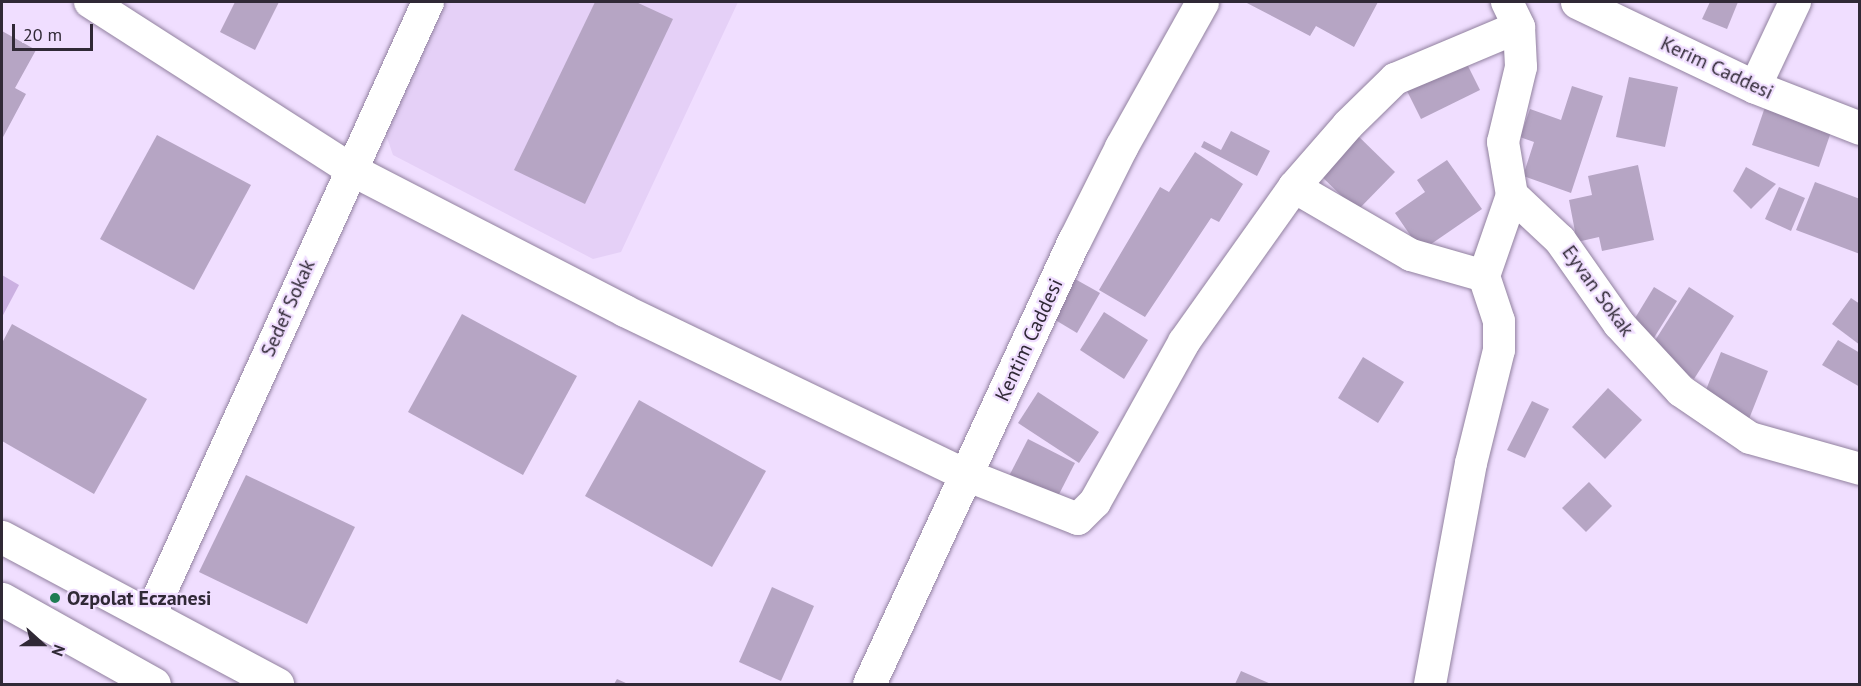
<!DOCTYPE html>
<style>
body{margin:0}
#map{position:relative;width:1861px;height:686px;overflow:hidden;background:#f0deff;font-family:"PT Sans",sans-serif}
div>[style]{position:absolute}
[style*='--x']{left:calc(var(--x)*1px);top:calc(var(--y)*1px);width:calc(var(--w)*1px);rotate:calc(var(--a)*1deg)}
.built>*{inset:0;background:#e5d0f7}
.green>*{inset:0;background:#cbb0e1}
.building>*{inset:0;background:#b6a5c4}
.roads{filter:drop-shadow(0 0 2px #91819f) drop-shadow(0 0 2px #91819f)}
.minor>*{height:32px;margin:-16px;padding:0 16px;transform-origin:16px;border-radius:16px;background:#fff}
.tertiary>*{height:33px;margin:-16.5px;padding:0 16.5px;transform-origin:16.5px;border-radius:16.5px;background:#fff}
.secondary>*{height:33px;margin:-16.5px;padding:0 16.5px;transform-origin:16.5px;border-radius:16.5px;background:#fff}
.dots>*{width:16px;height:16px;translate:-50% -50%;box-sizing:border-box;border:3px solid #f0deff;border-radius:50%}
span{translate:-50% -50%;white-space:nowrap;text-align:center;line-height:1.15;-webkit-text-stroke:4.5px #f0deff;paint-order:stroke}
.street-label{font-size:20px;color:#302936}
.poi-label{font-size:20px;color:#302936;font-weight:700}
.left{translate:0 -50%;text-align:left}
.frame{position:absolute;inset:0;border:3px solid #302936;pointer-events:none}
.north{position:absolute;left:12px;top:614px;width:60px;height:60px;-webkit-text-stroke:4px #f0deff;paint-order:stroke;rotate:111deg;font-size:16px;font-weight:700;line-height:24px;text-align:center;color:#302936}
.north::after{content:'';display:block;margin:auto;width:21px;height:27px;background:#302936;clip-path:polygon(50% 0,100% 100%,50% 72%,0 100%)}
.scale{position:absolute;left:12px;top:24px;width:81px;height:27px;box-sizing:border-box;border:3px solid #302936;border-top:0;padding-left:8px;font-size:18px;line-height:21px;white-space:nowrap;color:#302936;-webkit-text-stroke:4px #f0deff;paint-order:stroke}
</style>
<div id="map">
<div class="built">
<i style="clip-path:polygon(444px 2px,738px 2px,621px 252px,593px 259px,393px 155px,384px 129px)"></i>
</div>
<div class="green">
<i style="clip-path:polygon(2px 275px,19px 285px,2px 317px)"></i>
</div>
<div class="building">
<i style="clip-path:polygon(235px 2px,279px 2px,255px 50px,220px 32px)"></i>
<i style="clip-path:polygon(595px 2px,636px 2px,673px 19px,585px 204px,514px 170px)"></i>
<i style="clip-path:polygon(1245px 2px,1378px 2px,1354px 47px,1316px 26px,1310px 36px)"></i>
<i style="clip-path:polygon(1710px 2px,1738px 2px,1727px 29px,1702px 19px)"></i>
<i style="clip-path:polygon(2px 31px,36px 50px,15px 88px,26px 94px,2px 139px)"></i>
<i style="clip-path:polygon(1463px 56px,1480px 90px,1421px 119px,1404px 85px)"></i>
<i style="clip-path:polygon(1629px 77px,1678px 87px,1665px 147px,1616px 137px)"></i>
<i style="clip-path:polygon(1572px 86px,1603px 96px,1571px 193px,1523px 176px,1534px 142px,1520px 137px,1530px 109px,1561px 120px)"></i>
<i style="clip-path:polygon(1765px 107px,1832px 129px,1819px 167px,1752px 145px)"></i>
<i style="clip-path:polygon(1231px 131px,1270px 151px,1257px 176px,1201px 147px,1204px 141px,1221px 150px)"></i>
<i style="clip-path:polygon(1353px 131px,1395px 172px,1357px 211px,1315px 170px)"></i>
<i style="clip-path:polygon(157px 135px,251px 185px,194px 290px,100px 239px)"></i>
<i style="clip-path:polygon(1195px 152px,1243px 184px,1219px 222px,1211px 218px,1145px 317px,1099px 290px,1160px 187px,1169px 192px)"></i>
<i style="clip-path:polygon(1447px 160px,1482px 209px,1421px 251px,1395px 213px,1425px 192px,1417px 180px)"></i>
<i style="clip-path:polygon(1638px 165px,1654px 240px,1602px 251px,1599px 237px,1577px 242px,1569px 200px,1592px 195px,1588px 176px)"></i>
<i style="clip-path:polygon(1746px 167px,1776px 184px,1751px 209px,1733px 191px)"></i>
<i style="clip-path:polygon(1815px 182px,1860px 199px,1860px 254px,1796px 230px)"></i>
<i style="clip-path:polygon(1779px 187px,1805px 198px,1791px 231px,1765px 219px)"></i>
<i style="clip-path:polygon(1075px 279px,1100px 293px,1077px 333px,1052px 318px)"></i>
<i style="clip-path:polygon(1654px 287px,1677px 301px,1652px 341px,1629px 328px)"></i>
<i style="clip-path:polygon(1689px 287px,1734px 316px,1694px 379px,1649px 350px)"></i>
<i style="clip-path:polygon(1851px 298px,1860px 304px,1860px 345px,1832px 324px)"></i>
<i style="clip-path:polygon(1104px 312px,1148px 340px,1124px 379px,1080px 350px)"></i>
<i style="clip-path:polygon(462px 314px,577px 376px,523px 475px,408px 412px)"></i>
<i style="clip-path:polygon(12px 324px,147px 399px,94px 494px,2px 441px,2px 343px)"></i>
<i style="clip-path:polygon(1838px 340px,1860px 353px,1860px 387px,1822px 365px)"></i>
<i style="clip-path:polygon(1721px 352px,1768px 371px,1749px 419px,1702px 400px)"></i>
<i style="clip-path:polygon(1363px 357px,1404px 382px,1378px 423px,1338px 398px)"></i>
<i style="clip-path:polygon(1608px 388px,1642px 420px,1605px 459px,1572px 427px)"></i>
<i style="clip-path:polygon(1038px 392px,1099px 432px,1079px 463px,1018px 423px)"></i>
<i style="clip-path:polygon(639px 400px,766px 471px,712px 567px,585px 496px)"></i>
<i style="clip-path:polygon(1532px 401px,1549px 409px,1525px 458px,1507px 450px)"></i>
<i style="clip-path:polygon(1028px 439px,1075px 463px,1054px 504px,1007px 480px)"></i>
<i style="clip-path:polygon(246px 475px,355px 527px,307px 624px,199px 572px)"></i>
<i style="clip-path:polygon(1589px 482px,1612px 506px,1586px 532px,1562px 508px)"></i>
<i style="clip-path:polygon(772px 587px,814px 606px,781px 681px,739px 662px)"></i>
<i style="clip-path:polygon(1241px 671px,1271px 684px,1235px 684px)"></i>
<i style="clip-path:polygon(617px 679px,628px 684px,614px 684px)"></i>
</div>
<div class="roads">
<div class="minor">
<i style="--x:90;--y:2;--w:309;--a:32.7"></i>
<i style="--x:350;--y:169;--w:309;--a:27.3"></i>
<i style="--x:625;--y:311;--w:378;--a:25.7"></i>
<i style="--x:966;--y:475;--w:120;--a:21.4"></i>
<i style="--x:1078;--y:519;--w:24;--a:-45"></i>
<i style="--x:1095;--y:502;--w:183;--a:-60.9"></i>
<i style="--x:1184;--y:342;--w:190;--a:-54.6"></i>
<i style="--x:1294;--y:187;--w:82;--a:-48.9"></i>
<i style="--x:1348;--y:125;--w:66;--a:-44.4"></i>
<i style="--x:1395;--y:79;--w:134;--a:-22.8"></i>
<i style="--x:1507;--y:2;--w:28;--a:64"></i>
<i style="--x:1519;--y:27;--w:40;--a:87.1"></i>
<i style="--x:1521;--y:67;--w:77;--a:103.5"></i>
<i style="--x:1503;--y:142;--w:54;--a:80.4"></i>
<i style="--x:1512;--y:195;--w:66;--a:43.2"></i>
<i style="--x:1560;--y:240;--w:103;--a:54.9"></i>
<i style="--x:1619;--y:324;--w:91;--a:47.2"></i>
<i style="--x:1681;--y:391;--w:83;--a:34.3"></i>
<i style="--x:1750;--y:438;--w:114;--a:15.7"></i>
<i style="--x:1755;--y:87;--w:94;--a:-64.8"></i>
<i style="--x:1294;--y:187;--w:135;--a:30.2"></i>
<i style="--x:1411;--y:255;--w:76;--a:16"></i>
<i style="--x:1484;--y:276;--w:47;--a:71.6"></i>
<i style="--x:1499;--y:321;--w:29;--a:90"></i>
<i style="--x:1499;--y:350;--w:116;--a:103.9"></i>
<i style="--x:1471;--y:463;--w:225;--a:100.5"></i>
<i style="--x:1484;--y:276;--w:86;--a:-70.9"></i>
<i style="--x:150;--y:616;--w:674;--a:-65.64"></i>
</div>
<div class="tertiary">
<i style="--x:1577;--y:2;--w:197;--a:25.5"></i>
<i style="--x:1755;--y:87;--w:113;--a:21.3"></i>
<i style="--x:869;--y:684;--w:490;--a:-65.2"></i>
<i style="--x:1075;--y:239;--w:103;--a:-63.4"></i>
<i style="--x:1121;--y:147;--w:166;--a:-60.8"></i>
</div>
<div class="secondary">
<i style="--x:2;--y:537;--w:312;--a:28.1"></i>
<i style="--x:2;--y:599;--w:174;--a:29.2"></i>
</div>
</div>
<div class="dots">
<i style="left:55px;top:598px;background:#1e7c53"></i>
</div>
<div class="street-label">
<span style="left:1717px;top:68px;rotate:25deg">Kerim Caddesi</span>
<span style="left:1598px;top:291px;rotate:54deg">Eyvan Sokak</span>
<span style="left:288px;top:308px;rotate:-66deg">Sedef Sokak</span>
<span style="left:1029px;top:340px;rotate:-65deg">Kentim Caddesi</span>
</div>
<div class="poi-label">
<span class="left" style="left:67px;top:598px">Ozpolat Eczanesi</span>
</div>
<div class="frame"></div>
<div class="north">N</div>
<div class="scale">20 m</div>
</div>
